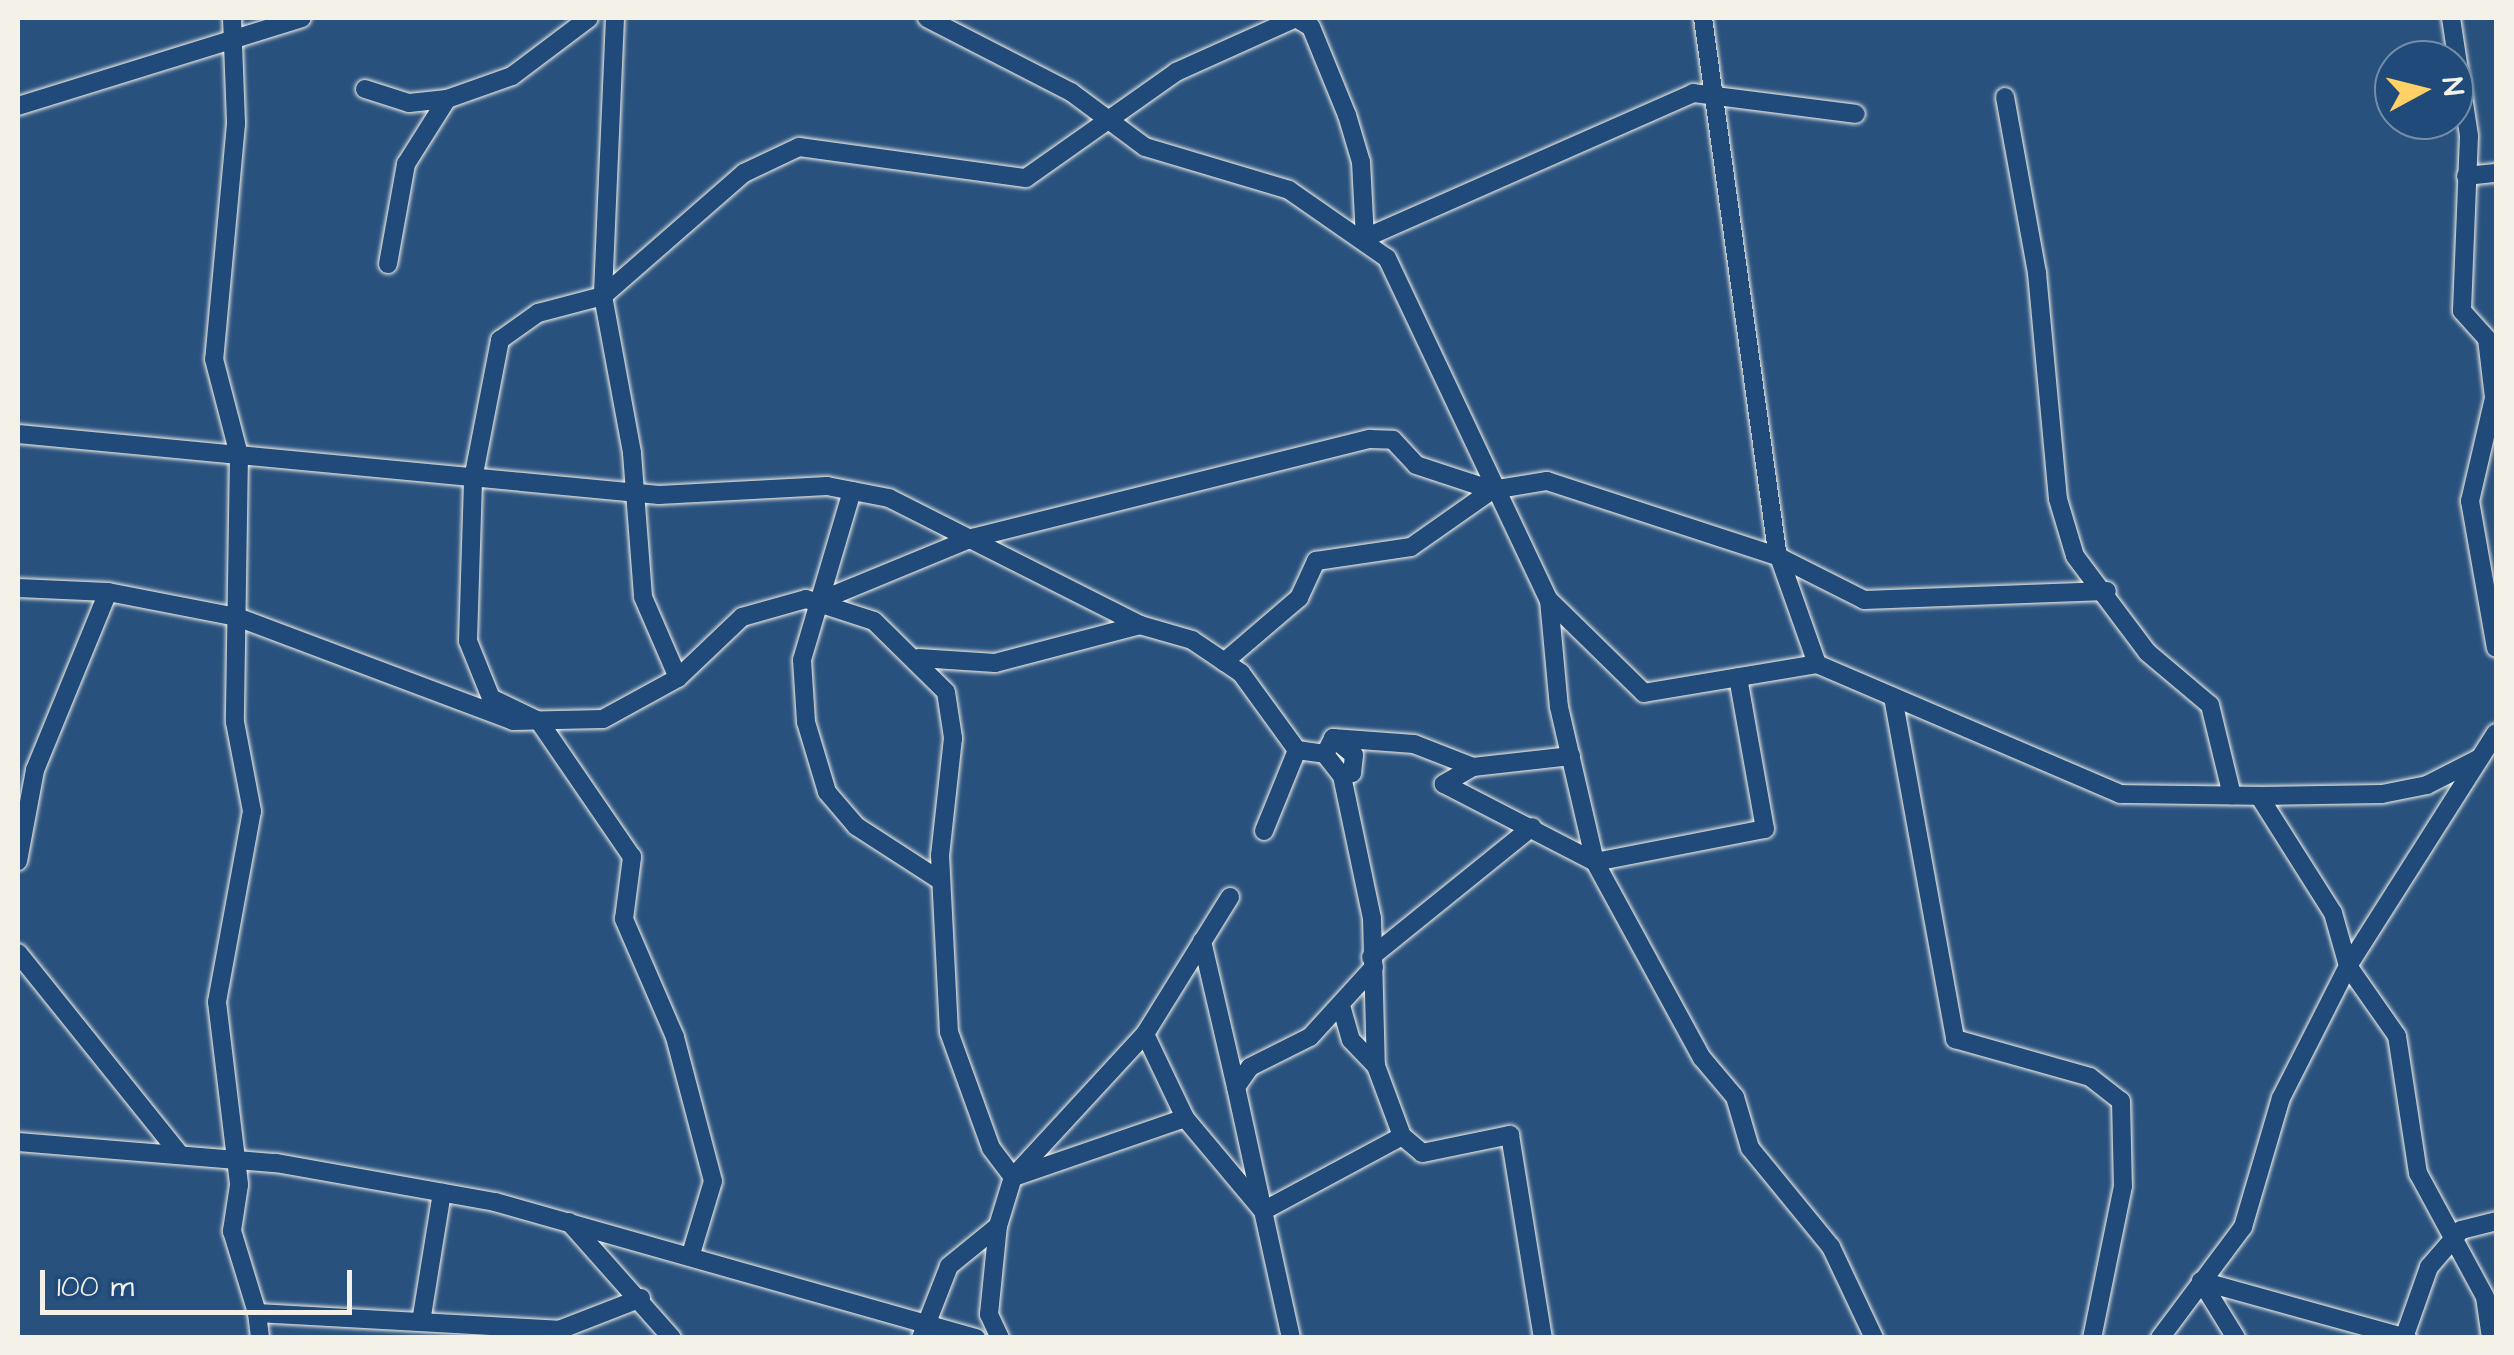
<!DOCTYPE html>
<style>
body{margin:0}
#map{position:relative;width:2514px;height:1355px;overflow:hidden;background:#28517e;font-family:"Architects Daughter",sans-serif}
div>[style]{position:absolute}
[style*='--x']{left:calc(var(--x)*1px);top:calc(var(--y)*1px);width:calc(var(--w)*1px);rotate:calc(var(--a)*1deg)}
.roads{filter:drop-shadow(0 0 2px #f4f1e8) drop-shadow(0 0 2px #f4f1e8)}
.street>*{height:18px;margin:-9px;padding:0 9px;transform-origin:9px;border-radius:9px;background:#1f4a7a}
span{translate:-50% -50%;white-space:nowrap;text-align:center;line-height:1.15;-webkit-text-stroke:8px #1f4a7a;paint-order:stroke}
.frame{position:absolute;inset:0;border:20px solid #f4f1e8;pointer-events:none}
.north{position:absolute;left:2374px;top:40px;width:100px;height:100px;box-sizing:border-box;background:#1f4a7a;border:2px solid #748da6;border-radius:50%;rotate:83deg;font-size:28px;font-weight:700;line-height:40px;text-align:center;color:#f4f1e8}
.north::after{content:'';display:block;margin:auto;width:35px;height:45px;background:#ffd166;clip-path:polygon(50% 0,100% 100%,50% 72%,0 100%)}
.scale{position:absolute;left:40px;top:1270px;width:312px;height:45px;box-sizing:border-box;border:5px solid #f4f1e8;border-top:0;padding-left:12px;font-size:30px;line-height:35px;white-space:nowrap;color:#f4f1e8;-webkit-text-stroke:8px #1f4a7a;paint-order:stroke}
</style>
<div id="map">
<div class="roads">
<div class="street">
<i style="--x:232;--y:18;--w:106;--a:87.8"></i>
<i style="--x:236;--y:124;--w:236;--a:95.3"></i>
<i style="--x:214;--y:359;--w:99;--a:75.4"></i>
<i style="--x:239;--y:455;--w:267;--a:90.9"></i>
<i style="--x:235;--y:722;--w:91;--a:79.2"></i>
<i style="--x:252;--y:811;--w:194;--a:100.4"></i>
<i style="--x:217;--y:1002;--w:184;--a:83.1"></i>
<i style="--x:239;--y:1185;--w:47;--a:98.7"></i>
<i style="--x:232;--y:1231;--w:86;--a:73"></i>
<i style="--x:257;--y:1313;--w:302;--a:3.2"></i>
<i style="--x:559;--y:1330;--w:88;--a:-21.3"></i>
<i style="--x:615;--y:18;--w:278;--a:92.5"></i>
<i style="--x:603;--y:296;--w:160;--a:79.5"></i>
<i style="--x:632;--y:453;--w:144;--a:85.6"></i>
<i style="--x:643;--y:597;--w:88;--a:66.6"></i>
<i style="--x:927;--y:18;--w:162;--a:27.2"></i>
<i style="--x:1071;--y:92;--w:92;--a:36.6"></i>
<i style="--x:1145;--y:147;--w:150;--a:16.6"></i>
<i style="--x:1289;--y:190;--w:119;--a:34.8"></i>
<i style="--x:1387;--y:258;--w:378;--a:64.7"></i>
<i style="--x:1549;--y:600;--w:133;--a:44.4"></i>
<i style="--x:1644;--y:693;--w:175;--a:-9.5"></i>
<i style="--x:1817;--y:664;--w:330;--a:23.2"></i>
<i style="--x:2120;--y:794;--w:139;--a:0.8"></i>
<i style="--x:2259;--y:796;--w:138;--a:57.7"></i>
<i style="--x:2333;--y:913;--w:55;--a:74.2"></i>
<i style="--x:2348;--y:966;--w:85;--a:55"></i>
<i style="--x:2397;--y:1036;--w:139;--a:81.3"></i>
<i style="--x:2418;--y:1173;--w:141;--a:61.6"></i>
<i style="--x:2485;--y:1297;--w:41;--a:81.7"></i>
<i style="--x:1703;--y:18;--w:538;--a:82.1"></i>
<i style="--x:1777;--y:551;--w:120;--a:70.5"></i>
<i style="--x:2451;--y:18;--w:119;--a:81.3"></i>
<i style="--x:2469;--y:136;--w:175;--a:92.3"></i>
<i style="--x:2462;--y:311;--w:38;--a:48"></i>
<i style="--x:2487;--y:339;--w:59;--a:83.2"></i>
<i style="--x:2494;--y:398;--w:106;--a:103.1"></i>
<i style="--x:2470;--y:501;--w:149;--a:80"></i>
<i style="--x:365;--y:89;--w:46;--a:17.7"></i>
<i style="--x:409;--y:103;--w:38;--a:-6"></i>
<i style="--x:447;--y:99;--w:69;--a:-19.5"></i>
<i style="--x:512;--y:76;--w:96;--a:-37"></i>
<i style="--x:2005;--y:97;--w:179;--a:79.7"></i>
<i style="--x:2037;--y:273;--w:227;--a:84.7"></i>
<i style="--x:2058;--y:499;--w:59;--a:73.4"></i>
<i style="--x:2075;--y:556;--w:120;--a:53.1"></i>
<i style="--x:2147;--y:652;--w:82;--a:40.1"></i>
<i style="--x:2210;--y:705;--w:93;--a:76.3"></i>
<i style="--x:18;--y:106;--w:297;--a:-17.2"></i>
<i style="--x:2466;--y:176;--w:30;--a:-6"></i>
<i style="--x:388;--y:264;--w:102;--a:-79.8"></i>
<i style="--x:406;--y:164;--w:77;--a:-57.8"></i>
<i style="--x:18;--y:434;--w:644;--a:5.44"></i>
<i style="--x:659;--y:495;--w:168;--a:-3.1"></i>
<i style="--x:827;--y:486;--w:63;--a:11"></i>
<i style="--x:889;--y:498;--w:281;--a:26.8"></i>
<i style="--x:852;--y:491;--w:176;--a:106.5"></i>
<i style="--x:802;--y:660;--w:62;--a:86.3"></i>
<i style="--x:806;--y:722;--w:73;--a:73.3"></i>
<i style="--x:827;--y:792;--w:45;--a:49.5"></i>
<i style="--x:856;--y:826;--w:101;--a:32.9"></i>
<i style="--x:18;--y:588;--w:90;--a:2.5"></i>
<i style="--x:108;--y:592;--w:131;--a:11"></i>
<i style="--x:237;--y:617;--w:295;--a:20.6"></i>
<i style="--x:513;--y:721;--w:90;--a:-1.3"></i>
<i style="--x:603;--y:719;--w:85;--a:-28.7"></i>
<i style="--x:678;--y:678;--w:88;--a:-43.6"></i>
<i style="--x:742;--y:617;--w:66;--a:-15.7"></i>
<i style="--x:806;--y:599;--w:71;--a:17.9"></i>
<i style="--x:874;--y:621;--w:101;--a:44.6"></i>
<i style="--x:946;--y:692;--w:47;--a:81.3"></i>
<i style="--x:953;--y:738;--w:118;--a:96.3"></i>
<i style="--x:940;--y:855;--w:177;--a:87.1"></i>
<i style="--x:949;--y:1032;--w:123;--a:70.1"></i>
<i style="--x:991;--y:1148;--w:36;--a:53"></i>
<i style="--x:1549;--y:600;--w:107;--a:84.7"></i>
<i style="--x:1559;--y:707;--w:159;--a:76.9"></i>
<i style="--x:1595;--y:862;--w:223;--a:61.4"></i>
<i style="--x:1702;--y:1058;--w:51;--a:49.8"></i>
<i style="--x:1735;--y:1097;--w:53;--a:73.6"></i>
<i style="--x:1750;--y:1148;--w:128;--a:50.7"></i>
<i style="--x:1831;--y:1247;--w:101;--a:64.7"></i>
<i style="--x:817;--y:602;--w:168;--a:-22.4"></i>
<i style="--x:972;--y:538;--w:410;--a:-14"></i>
<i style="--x:1370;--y:439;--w:23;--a:2"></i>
<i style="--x:1393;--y:440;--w:34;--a:47"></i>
<i style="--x:1416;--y:465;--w:80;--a:18.2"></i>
<i style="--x:919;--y:658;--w:76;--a:3.8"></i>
<i style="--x:995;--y:663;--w:150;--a:-14.7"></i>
<i style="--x:1140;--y:625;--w:54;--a:16.1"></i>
<i style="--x:1192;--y:640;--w:59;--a:34"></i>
<i style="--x:1241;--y:673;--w:95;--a:54"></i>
<i style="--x:1297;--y:750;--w:28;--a:8"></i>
<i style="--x:1224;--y:662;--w:99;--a:-40.5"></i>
<i style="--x:1299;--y:598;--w:41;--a:-65.3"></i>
<i style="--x:1316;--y:561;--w:96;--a:-8.4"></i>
<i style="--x:1411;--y:547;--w:99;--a:-35.1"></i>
<i style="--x:1492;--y:490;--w:56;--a:-9.3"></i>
<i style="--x:1547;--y:481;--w:244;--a:18.1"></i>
<i style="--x:1779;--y:557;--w:95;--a:26.8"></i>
<i style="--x:1864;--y:600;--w:243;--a:-2.1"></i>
<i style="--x:1893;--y:697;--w:348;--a:79.7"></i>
<i style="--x:1955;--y:1039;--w:140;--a:15.7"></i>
<i style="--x:2090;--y:1077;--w:39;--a:38"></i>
<i style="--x:2121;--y:1101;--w:85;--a:88.7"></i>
<i style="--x:2123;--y:1186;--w:155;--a:101.5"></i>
<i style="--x:1333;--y:738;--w:27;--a:39"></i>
<i style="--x:1354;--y:755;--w:18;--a:96"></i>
<i style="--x:1352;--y:773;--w:10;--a:163"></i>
<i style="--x:1342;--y:776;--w:28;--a:-128"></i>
<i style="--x:1325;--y:754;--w:18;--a:-63"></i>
<i style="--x:1333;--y:738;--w:81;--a:4.2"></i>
<i style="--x:1414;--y:744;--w:63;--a:21.3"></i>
<i style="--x:1571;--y:756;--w:99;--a:173.6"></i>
<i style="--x:1473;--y:767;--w:34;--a:150"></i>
<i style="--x:1444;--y:784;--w:170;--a:27.3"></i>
<i style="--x:1595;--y:862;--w:173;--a:-11"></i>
<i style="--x:1765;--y:829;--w:154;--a:-100.1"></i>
<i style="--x:1342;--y:776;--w:145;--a:78.1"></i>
<i style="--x:1372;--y:918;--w:148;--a:88.5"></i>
<i style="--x:1376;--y:1066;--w:75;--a:69.6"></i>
<i style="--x:1402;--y:1136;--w:26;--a:40"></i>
<i style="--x:1422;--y:1153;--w:90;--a:-11.6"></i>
<i style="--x:1510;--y:1135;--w:206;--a:80.8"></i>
<i style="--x:2259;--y:796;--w:123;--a:-0.9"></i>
<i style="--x:2382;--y:794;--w:46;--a:-11.3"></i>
<i style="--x:2427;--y:785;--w:59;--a:-27"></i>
<i style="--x:1264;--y:831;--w:87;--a:-67.8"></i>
<i style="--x:18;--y:861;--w:93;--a:-79.4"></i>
<i style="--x:35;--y:770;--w:192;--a:-67.7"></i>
<i style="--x:1230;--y:897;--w:161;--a:121.8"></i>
<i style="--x:1145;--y:1034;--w:93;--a:64.5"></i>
<i style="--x:1185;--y:1118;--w:121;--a:50"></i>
<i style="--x:1263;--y:1211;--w:127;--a:-102.3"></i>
<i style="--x:1236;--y:1087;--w:24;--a:-55"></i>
<i style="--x:1250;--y:1067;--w:67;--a:-26.6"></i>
<i style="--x:1310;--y:1037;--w:95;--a:-47.6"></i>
<i style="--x:1202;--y:941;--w:150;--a:76.9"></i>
<i style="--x:18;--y:953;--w:257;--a:51.2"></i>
<i style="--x:1371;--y:957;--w:207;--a:-38.9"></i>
<i style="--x:1342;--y:1009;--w:32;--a:74"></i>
<i style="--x:1351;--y:1040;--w:36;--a:46"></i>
<i style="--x:18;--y:1142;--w:259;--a:4.7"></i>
<i style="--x:276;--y:1163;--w:222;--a:10.1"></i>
<i style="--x:495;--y:1202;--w:500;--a:15.8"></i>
<i style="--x:1014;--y:1177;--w:181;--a:-19"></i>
<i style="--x:569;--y:1222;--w:155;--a:48.4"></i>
<i style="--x:691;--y:1254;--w:76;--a:-73.2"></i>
<i style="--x:713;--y:1181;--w:149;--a:-104.8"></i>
<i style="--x:675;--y:1037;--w:129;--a:-113.4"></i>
<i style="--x:624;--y:919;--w:63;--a:-82.6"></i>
<i style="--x:632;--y:857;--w:165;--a:-124.4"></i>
<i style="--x:539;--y:721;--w:53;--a:-154.4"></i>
<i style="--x:491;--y:698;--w:61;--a:-112"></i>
<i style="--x:468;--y:641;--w:162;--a:-88.2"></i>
<i style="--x:473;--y:479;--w:142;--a:-79"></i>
<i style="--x:500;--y:340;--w:47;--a:-35.4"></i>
<i style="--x:538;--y:313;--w:67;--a:-14.7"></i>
<i style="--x:603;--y:296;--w:187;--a:-41.1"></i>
<i style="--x:744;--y:173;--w:61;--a:-25.3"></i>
<i style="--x:799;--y:147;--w:229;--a:7.8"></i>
<i style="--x:1026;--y:178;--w:184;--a:-35.2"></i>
<i style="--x:1176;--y:72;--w:132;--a:-24.2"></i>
<i style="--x:1296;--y:18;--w:17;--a:31"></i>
<i style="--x:1311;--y:27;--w:95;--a:67.8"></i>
<i style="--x:1347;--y:115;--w:49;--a:73.4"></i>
<i style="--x:1361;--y:162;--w:76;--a:87"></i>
<i style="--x:1365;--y:238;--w:359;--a:-23.8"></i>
<i style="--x:1693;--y:93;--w:164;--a:7.3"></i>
<i style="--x:2201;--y:1281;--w:214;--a:15.5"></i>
<i style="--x:2201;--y:1281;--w:67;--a:58.4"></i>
<i style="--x:257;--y:1313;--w:25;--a:83"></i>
<i style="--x:421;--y:1322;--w:131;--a:-80.8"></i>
<i style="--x:2406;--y:1332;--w:69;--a:-70.5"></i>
<i style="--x:2429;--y:1267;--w:49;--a:-49.1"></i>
<i style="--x:2461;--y:1230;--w:36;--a:-14"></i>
<i style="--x:921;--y:1338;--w:77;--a:-68.7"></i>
<i style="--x:949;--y:1266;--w:63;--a:-39.2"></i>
<i style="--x:1000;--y:1338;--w:26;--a:-115"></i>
<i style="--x:989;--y:1314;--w:88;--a:-84.2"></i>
<i style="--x:998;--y:1226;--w:51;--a:-73"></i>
<i style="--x:1013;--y:1177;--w:195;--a:-47.3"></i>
<i style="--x:1291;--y:1338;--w:130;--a:-102.4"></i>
<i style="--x:1263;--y:1211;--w:158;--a:-28.3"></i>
<i style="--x:2160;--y:1338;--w:139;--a:-53.2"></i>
<i style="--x:2243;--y:1227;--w:134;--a:-73.6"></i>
<i style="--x:2281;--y:1098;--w:148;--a:-63.1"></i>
<i style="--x:2348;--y:966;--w:276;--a:-57.6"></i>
</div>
</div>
<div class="frame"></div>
<div class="north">N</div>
<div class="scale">100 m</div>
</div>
